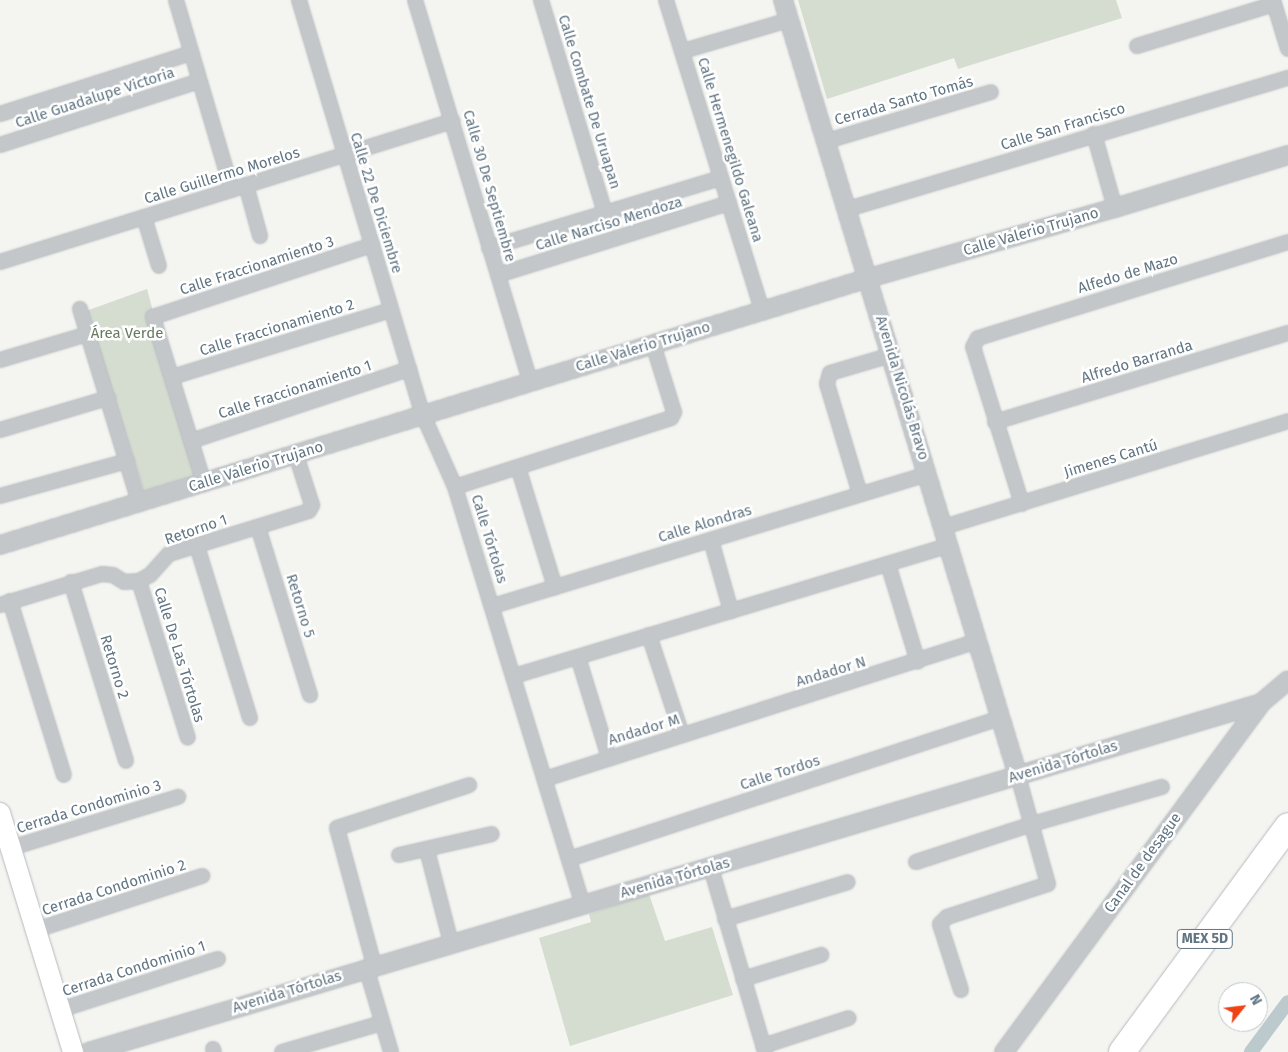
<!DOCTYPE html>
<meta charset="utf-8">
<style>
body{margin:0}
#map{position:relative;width:1288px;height:1052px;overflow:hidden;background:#f4f4f0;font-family:"Fira Sans",sans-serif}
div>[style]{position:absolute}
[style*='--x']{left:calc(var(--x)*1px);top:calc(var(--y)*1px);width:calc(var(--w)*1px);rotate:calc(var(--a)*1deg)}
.green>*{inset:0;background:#d5dcd0}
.canal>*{height:14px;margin:-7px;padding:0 7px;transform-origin:7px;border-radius:7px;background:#bcc9cd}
.roads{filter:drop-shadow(0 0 1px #b5bbbf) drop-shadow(0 0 1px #b5bbbf)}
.minor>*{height:14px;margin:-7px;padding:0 7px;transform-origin:7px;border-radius:7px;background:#c3c7ca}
.tertiary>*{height:18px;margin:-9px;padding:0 9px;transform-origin:9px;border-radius:9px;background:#c3c7ca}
.secondary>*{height:20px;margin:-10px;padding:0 10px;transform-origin:10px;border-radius:10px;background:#fff}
.motorway>*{height:26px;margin:-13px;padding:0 13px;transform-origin:13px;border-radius:13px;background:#fff}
span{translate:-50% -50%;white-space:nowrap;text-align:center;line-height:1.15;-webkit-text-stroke:5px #fff;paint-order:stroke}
.shield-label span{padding:1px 4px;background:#fff;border:1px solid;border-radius:4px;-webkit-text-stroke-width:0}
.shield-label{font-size:14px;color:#617583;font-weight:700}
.street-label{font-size:15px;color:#617583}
.park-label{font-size:15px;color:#667a60}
.north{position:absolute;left:1218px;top:982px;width:50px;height:50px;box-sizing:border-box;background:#fff;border:1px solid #c0c8cd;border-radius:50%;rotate:61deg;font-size:14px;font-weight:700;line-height:20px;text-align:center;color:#617583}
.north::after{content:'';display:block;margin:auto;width:18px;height:22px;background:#ef4215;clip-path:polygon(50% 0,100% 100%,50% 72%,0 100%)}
</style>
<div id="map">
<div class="green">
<i style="clip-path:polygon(798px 0,1116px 0,1122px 18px,958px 69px,954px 58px,827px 99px)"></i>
<i style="clip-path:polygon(147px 289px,197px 475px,144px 491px,86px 311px)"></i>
<i style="clip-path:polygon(649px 894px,665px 941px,712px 927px,733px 995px,570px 1046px,539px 938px,591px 922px,589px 914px)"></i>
</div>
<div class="canal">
<i style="--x:1251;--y:1052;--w:62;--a:-53.5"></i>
</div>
<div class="roads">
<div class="minor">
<i style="--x:176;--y:0;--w:198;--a:73.6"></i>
<i style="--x:299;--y:0;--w:433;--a:73.4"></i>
<i style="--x:423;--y:415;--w:79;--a:66"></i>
<i style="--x:455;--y:487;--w:437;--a:73"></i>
<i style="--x:415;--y:0;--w:399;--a:73.2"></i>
<i style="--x:541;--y:0;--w:222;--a:73.3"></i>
<i style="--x:666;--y:0;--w:325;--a:72.8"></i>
<i style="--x:1273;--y:0;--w:51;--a:73"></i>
<i style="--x:1137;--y:46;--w:143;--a:-17"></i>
<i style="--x:683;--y:51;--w:110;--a:-16.3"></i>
<i style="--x:0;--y:114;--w:201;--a:-17.7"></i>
<i style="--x:1094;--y:134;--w:77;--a:74.2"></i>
<i style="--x:827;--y:141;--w:171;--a:-16.6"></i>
<i style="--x:0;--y:145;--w:209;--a:-17.8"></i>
<i style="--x:246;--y:185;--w:53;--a:74.6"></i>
<i style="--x:848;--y:209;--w:459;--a:-16.6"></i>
<i style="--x:144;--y:217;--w:51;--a:73"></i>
<i style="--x:489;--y:248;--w:242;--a:-16.8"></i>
<i style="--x:0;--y:262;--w:474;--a:-17.3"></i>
<i style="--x:498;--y:275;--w:242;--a:-17.3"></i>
<i style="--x:80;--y:309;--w:202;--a:73"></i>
<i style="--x:0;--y:360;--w:92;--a:-16.5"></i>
<i style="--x:172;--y:377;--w:229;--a:-17"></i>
<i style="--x:995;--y:422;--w:306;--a:-16.9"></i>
<i style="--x:0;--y:430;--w:113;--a:-16.5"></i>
<i style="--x:191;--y:441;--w:230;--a:-18.3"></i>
<i style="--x:518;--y:467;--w:126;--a:72.9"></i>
<i style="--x:204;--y:483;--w:174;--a:-107.1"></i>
<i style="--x:153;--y:317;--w:231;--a:-18.2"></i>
<i style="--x:455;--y:487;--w:227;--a:-17.7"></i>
<i style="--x:671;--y:418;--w:7;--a:-63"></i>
<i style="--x:674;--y:412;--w:71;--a:-107.2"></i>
<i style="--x:860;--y:494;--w:115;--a:-106.7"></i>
<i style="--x:827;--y:384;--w:11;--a:-75"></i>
<i style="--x:830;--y:373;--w:64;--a:-16.4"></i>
<i style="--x:0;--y:496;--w:132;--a:-15.4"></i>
<i style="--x:1022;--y:504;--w:164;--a:-107.3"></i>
<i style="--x:973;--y:347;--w:10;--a:-61"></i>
<i style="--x:978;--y:338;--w:325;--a:-17.2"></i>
<i style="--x:258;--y:527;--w:176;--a:72.8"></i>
<i style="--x:944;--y:527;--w:360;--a:-17.1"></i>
<i style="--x:711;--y:540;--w:74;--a:74.3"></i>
<i style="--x:197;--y:546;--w:180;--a:72.9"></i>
<i style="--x:888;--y:564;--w:102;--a:73"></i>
<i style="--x:139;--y:581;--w:164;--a:72.7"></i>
<i style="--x:71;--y:582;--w:187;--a:72.9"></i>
<i style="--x:10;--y:601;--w:182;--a:72.8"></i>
<i style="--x:0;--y:605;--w:107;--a:-16.9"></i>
<i style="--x:102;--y:574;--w:11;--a:5"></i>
<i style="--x:113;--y:575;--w:13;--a:32"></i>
<i style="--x:124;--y:582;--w:15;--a:-4"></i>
<i style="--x:139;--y:581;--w:13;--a:-29"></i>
<i style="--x:150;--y:575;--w:28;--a:-48"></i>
<i style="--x:169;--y:554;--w:146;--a:-17.1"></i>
<i style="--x:309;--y:511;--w:7;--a:-63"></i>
<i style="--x:312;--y:505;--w:52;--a:-107.7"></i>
<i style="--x:493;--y:606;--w:455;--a:-16.9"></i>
<i style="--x:649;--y:635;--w:105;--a:71.7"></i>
<i style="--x:578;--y:657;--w:106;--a:72.9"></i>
<i style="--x:514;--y:676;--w:453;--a:-16.7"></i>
<i style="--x:545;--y:779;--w:454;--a:-17.7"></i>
<i style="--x:11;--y:848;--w:175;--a:-17"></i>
<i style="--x:427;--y:850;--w:96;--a:75.5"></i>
<i style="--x:399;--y:855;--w:95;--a:-12.7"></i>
<i style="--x:569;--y:859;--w:454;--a:-18.1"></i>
<i style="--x:916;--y:862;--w:122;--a:-18.1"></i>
<i style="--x:1032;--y:824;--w:135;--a:-15.9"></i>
<i style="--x:711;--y:868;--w:192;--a:73.6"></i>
<i style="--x:725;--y:919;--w:128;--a:-16.7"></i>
<i style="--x:36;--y:930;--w:175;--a:-18"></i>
<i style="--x:374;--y:965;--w:142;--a:-105.1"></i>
<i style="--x:337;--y:828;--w:139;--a:-18"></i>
<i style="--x:366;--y:967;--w:89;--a:73.6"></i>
<i style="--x:743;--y:979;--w:82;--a:-17.1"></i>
<i style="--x:961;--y:990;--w:69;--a:-107.7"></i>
<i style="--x:940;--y:924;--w:10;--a:-45"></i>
<i style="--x:947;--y:917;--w:106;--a:-18.1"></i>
<i style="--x:1048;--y:884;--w:112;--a:-105.5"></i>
<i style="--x:60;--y:1010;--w:166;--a:-17.9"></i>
<i style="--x:763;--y:1046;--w:90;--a:-18"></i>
<i style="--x:213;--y:1049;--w:3;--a:72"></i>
<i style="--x:282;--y:1052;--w:104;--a:-16.2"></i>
</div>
<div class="tertiary">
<i style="--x:783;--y:0;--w:811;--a:73.15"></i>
<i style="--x:0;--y:545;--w:909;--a:-17.08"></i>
<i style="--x:869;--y:278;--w:256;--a:-15.9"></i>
<i style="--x:1115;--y:208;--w:181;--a:-17"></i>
<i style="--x:89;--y:1052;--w:1223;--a:-16.58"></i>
<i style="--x:1004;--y:1052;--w:433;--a:-53.6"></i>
<i style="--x:1261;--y:703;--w:35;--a:-40"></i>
</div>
<div class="secondary">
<i style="--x:0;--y:813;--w:250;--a:73"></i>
</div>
<div class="motorway">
<i style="--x:1122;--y:1052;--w:280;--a:-53.7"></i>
</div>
</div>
<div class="shield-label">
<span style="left:1205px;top:939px">MEX 5D</span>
</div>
<div class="street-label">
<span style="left:95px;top:98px;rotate:-18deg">Calle Guadalupe Victoria</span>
<span style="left:904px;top:101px;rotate:-16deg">Cerrada Santo Tomás</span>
<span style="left:589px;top:102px;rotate:73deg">Calle Combate De Uruapan</span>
<span style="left:1063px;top:127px;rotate:-17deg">Calle San Francisco</span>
<span style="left:730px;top:150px;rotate:73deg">Calle Hermenegildo Galeana</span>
<span style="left:222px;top:176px;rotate:-17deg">Calle Guillermo Morelos</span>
<span style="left:489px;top:186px;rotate:74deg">Calle 30 De Septiembre</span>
<span style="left:376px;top:203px;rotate:73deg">Calle 22 De Diciembre</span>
<span style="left:609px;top:224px;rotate:-17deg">Calle Narciso Mendoza</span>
<span style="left:1031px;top:232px;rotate:-16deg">Calle Valerio Trujano</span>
<span style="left:257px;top:266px;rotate:-18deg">Calle Fraccionamiento 3</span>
<span style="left:1128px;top:274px;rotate:-17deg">Alfedo de Mazo</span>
<span style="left:277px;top:328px;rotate:-17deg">Calle Fraccionamiento 2</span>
<span style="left:643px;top:347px;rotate:-17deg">Calle Valerio Trujano</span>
<span style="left:1137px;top:362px;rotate:-17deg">Alfredo Barranda</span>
<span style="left:902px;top:388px;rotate:73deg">Avenida Nicolás Bravo</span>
<span style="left:295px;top:390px;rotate:-18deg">Calle Fraccionamiento 1</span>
<span style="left:1111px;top:459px;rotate:-17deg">Jimenes Cantú</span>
<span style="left:256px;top:467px;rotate:-17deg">Calle Valerio Trujano</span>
<span style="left:705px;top:524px;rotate:-17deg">Calle Alondras</span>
<span style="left:196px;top:530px;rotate:-19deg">Retorno 1</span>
<span style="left:489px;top:539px;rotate:73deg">Calle Tórtolas</span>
<span style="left:300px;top:606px;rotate:73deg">Retorno 5</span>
<span style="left:179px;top:655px;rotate:73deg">Calle De Las Tórtolas</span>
<span style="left:114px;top:667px;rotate:73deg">Retorno 2</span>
<span style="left:831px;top:672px;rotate:-17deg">Andador N</span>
<span style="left:644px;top:730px;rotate:-17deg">Andador M</span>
<span style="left:1063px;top:762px;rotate:-17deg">Avenida Tórtolas</span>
<span style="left:780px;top:773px;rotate:-18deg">Calle Tordos</span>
<span style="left:89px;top:807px;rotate:-17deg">Cerrada Condominio 3</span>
<span style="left:1143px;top:863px;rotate:-54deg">Canal de desague</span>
<span style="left:675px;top:878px;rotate:-16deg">Avenida Tórtolas</span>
<span style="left:114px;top:888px;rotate:-18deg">Cerrada Condominio 2</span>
<span style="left:134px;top:969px;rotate:-18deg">Cerrada Condominio 1</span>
<span style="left:287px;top:992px;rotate:-17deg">Avenida Tórtolas</span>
</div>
<div class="park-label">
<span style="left:127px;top:334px">Área Verde</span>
</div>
<div class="north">N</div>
</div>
